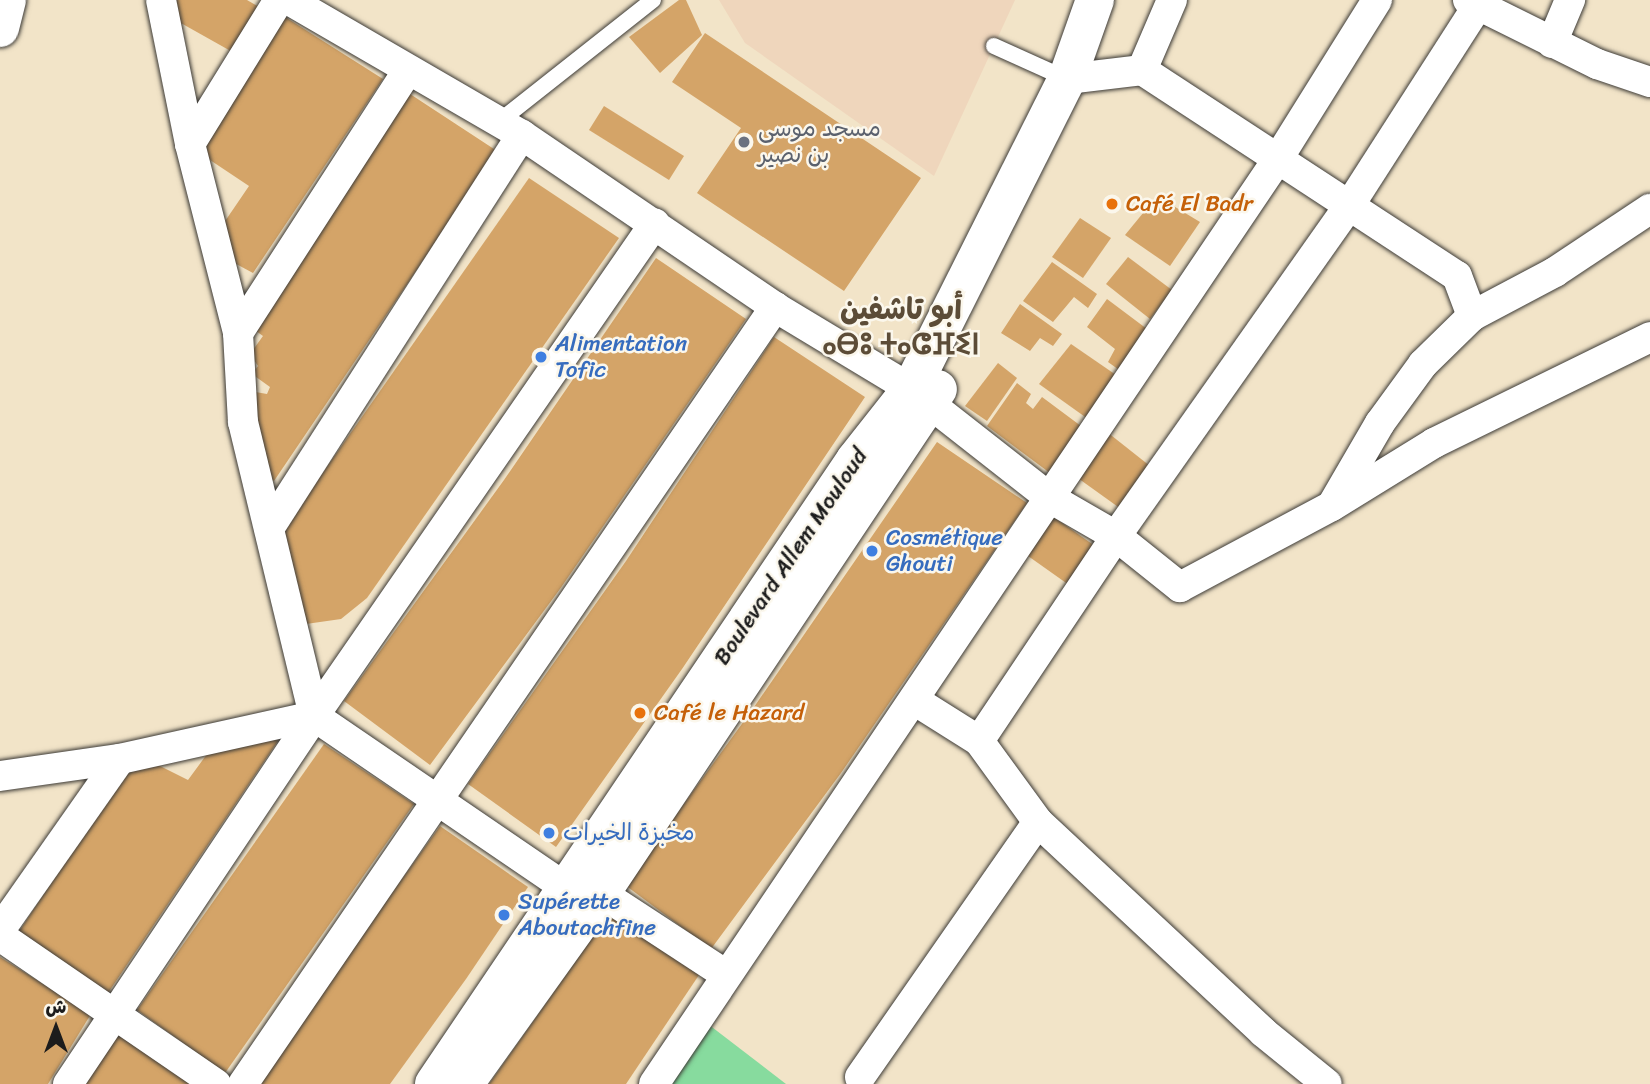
<!DOCTYPE html>
<meta charset="utf-8">
<style>
body{margin:0}
#map{position:relative;width:1650px;height:1084px;overflow:hidden;background:#f2e4c8;font-family:Sriracha,"Playpen Sans Arabic","Noto Sans Tifinagh",sans-serif}
div>[style]{position:absolute}
[style*='--x']{left:calc(var(--x)*1px);top:calc(var(--y)*1px);width:calc(var(--w)*1px);rotate:calc(var(--a)*1deg)}
.built>*{inset:0;background:#efd6bc}
.green>*{inset:0;background:#87db9e}
.building>*{inset:0;background:#d4a468}
.roads{filter:drop-shadow(0 0 2px #3c3a36) drop-shadow(0 0 2px #3c3a36)}
.lane>*{height:16px;margin:-8px;padding:0 8px;transform-origin:8px;border-radius:8px;background:#fff}
.street>*{height:30px;margin:-15px;padding:0 15px;transform-origin:15px;border-radius:15px;background:#fff}
.secondary>*{height:38px;margin:-19px;padding:0 19px;transform-origin:19px;border-radius:19px;background:#fff}
.dots>*{width:19px;height:19px;translate:-50% -50%;box-sizing:border-box;border:4px solid #fbf7ec;border-radius:50%}
span{translate:-50% -50%;white-space:nowrap;text-align:center;line-height:1.15;-webkit-text-stroke:5px #fbf7ec;paint-order:stroke}
.worship-label{font-size:23px;color:#5b616d}
.left{translate:0 -50%;text-align:left}
.food-label{font-size:23px;color:#c56008}
.shop-label{font-size:23px;color:#366cbe}
.street-label{font-size:23px;color:#1c1c1c}
.district-label{font-size:30px;color:#5c4c37;font-weight:700}
.north{position:absolute;left:21px;top:993px;width:70px;height:70px;-webkit-text-stroke:5px #fbf7ec;paint-order:stroke;rotate:0deg;font-size:19px;font-weight:700;line-height:28px;text-align:center;color:#1c1c1c}
.north::after{content:'';display:block;margin:auto;width:24px;height:32px;background:#1c1c1c;clip-path:polygon(50% 0,100% 100%,50% 72%,0 100%)}
</style>
<div id="map">
<div class="built">
<i style="clip-path:polygon(719px 0,1015px 0,934px 176px,745px 43px)"></i>
</div>
<div class="green">
<i style="clip-path:polygon(704px 1021px,786px 1084px,662px 1084px)"></i>
</div>
<div class="building">
<i style="clip-path:polygon(173px 0,247px 0,261px 8px,236px 54px,179px 22px)"></i>
<i style="clip-path:polygon(679px 0,686px 0,702px 35px,660px 73px,629px 37px)"></i>
<i style="clip-path:polygon(282px 15px,383px 79px,253px 273px,225px 258px,219px 230px,249px 186px,195px 150px)"></i>
<i style="clip-path:polygon(705px 33px,921px 178px,844px 291px,697px 193px,741px 128px,672px 82px)"></i>
<i style="clip-path:polygon(407px 92px,497px 151px,274px 481px,264px 477px,249px 391px,267px 394px,270px 387px,252px 374px,258px 366px,250px 354px,263px 336px,252px 328px)"></i>
<i style="clip-path:polygon(604px 106px,684px 156px,669px 180px,589px 130px)"></i>
<i style="clip-path:polygon(529px 178px,619px 238px,367px 598px,341px 619px,306px 624px,280px 534px)"></i>
<i style="clip-path:polygon(1157px 196px,1200px 222px,1170px 266px,1125px 235px)"></i>
<i style="clip-path:polygon(1080px 218px,1111px 238px,1083px 278px,1052px 257px)"></i>
<i style="clip-path:polygon(1128px 257px,1172px 290px,1150px 319px,1106px 284px)"></i>
<i style="clip-path:polygon(656px 258px,746px 319px,560px 589px,430px 765px,344px 701px,504px 480px)"></i>
<i style="clip-path:polygon(1052px 262px,1097px 294px,1088px 308px,1074px 297px,1053px 322px,1023px 301px)"></i>
<i style="clip-path:polygon(1107px 299px,1151px 332px,1122px 372px,1108px 362px,1115px 349px,1087px 327px)"></i>
<i style="clip-path:polygon(1020px 304px,1062px 334px,1053px 346px,1040px 338px,1030px 351px,1001px 333px)"></i>
<i style="clip-path:polygon(774px 337px,865px 397px,682px 669px,556px 847px,468px 784px,626px 561px)"></i>
<i style="clip-path:polygon(1071px 344px,1119px 377px,1088px 419px,1039px 384px)"></i>
<i style="clip-path:polygon(998px 363px,1017px 378px,987px 421px,965px 406px)"></i>
<i style="clip-path:polygon(1017px 383px,1031px 394px,1026px 403px,1033px 409px,1042px 397px,1081px 426px,1056px 461px,1062px 464px,1054px 476px,987px 426px)"></i>
<i style="clip-path:polygon(1107px 432px,1150px 466px,1121px 509px,1075px 476px)"></i>
<i style="clip-path:polygon(937px 442px,1027px 503px,841px 773px,711px 949px,625px 885px,752px 710px)"></i>
<i style="clip-path:polygon(1048px 513px,1095px 546px,1069px 585px,1021px 551px)"></i>
<i style="clip-path:polygon(276px 736px,278px 741px,108px 993px,18px 933px,126px 770px,156px 764px,188px 780px,210px 750px)"></i>
<i style="clip-path:polygon(324px 744px,414px 804px,225px 1073px,137px 1010px)"></i>
<i style="clip-path:polygon(440px 826px,528px 887px,466px 979px,390px 1084px,255px 1084px)"></i>
<i style="clip-path:polygon(611px 911px,701px 972px,626px 1084px,489px 1084px)"></i>
<i style="clip-path:polygon(0 957px,91px 1014px,48px 1084px,0 1084px)"></i>
<i style="clip-path:polygon(115px 1033px,197px 1084px,81px 1084px)"></i>
</div>
<div class="roads">
<div class="lane">
<i style="--x:994;--y:46;--w:80;--a:24.3"></i>
<i style="--x:496;--y:124;--w:200;--a:-38.3"></i>
</div>
<div class="street">
<i style="--x:161;--y:0;--w:147;--a:78.6"></i>
<i style="--x:190;--y:144;--w:195;--a:75.7"></i>
<i style="--x:238;--y:333;--w:89;--a:86.8"></i>
<i style="--x:243;--y:422;--w:302;--a:76.4"></i>
<i style="--x:314;--y:716;--w:305;--a:34.3"></i>
<i style="--x:566;--y:888;--w:35;--a:8"></i>
<i style="--x:601;--y:893;--w:148;--a:33.2"></i>
<i style="--x:289;--y:0;--w:269;--a:30.1"></i>
<i style="--x:522;--y:135;--w:306;--a:34.2"></i>
<i style="--x:775;--y:307;--w:159;--a:31.1"></i>
<i style="--x:911;--y:389;--w:177;--a:38.1"></i>
<i style="--x:1050;--y:498;--w:76;--a:29.9"></i>
<i style="--x:1116;--y:536;--w:82;--a:38.6"></i>
<i style="--x:1180;--y:587;--w:172;--a:-28.1"></i>
<i style="--x:1332;--y:506;--w:120;--a:-31.7"></i>
<i style="--x:1434;--y:443;--w:241;--a:-26.1"></i>
<i style="--x:1468;--y:0;--w:144;--a:26.4"></i>
<i style="--x:1597;--y:64;--w:56;--a:18.8"></i>
<i style="--x:1552;--y:43;--w:47;--a:-67.3"></i>
<i style="--x:1142;--y:70;--w:76;--a:-66.8"></i>
<i style="--x:1067;--y:79;--w:76;--a:-6.8"></i>
<i style="--x:1142;--y:70;--w:376;--a:33.2"></i>
<i style="--x:1457;--y:276;--w:43;--a:69.4"></i>
<i style="--x:190;--y:144;--w:169;--a:-58.3"></i>
<i style="--x:238;--y:333;--w:313;--a:-57.1"></i>
<i style="--x:1334;--y:502;--w:91;--a:-59.8"></i>
<i style="--x:1380;--y:423;--w:73;--a:-53.9"></i>
<i style="--x:1423;--y:364;--w:69;--a:-44.4"></i>
<i style="--x:1472;--y:316;--w:94;--a:-27.9"></i>
<i style="--x:1555;--y:272;--w:114;--a:-33.6"></i>
<i style="--x:270;--y:527;--w:466;--a:-57.3"></i>
<i style="--x:914;--y:700;--w:77;--a:32.2"></i>
<i style="--x:979;--y:741;--w:100;--a:53.9"></i>
<i style="--x:1038;--y:822;--w:308;--a:43"></i>
<i style="--x:1263;--y:1032;--w:82;--a:39.1"></i>
<i style="--x:979;--y:741;--w:247;--a:-56.2"></i>
<i style="--x:1116;--y:536;--w:408;--a:-54.8"></i>
<i style="--x:1351;--y:203;--w:233;--a:-57.3"></i>
<i style="--x:0;--y:776;--w:121;--a:-8.1"></i>
<i style="--x:120;--y:759;--w:199;--a:-12.5"></i>
<i style="--x:0;--y:930;--w:209;--a:-54.9"></i>
<i style="--x:0;--y:936;--w:262;--a:34.4"></i>
<i style="--x:860;--y:1077;--w:311;--a:-55.1"></i>
<i style="--x:68;--y:1084;--w:443;--a:-56.2"></i>
<i style="--x:314;--y:716;--w:599;--a:-55.33"></i>
<i style="--x:243;--y:1084;--w:942;--a:-55.6"></i>
<i style="--x:654;--y:1084;--w:1118;--a:-56.01"></i>
<i style="--x:1279;--y:157;--w:185;--a:-58"></i>
</div>
<div class="secondary">
<i style="--x:0;--y:28;--w:29;--a:-76"></i>
<i style="--x:468;--y:1079;--w:229;--a:-54.4"></i>
<i style="--x:601;--y:893;--w:606;--a:-56.23"></i>
<i style="--x:434;--y:1084;--w:753;--a:-55.99"></i>
<i style="--x:855;--y:460;--w:90;--a:-51.7"></i>
<i style="--x:911;--y:389;--w:347;--a:-63.3"></i>
<i style="--x:1067;--y:79;--w:84;--a:-70.5"></i>
</div>
</div>
<div class="dots">
<i style="left:744px;top:142px;background:#6b7280"></i>
<i style="left:1112px;top:204px;background:#e8710a"></i>
<i style="left:541px;top:357px;background:#3f7fe0"></i>
<i style="left:872px;top:551px;background:#3f7fe0"></i>
<i style="left:640px;top:713px;background:#e8710a"></i>
<i style="left:549px;top:833px;background:#3f7fe0"></i>
<i style="left:504px;top:915px;background:#3f7fe0"></i>
</div>
<div class="worship-label">
<span class="left" style="left:758px;top:142px">مسجد موسى<br>بن نصير</span>
</div>
<div class="food-label">
<span class="left" style="left:1126px;top:204px">Café El Badr</span>
<span class="left" style="left:654px;top:713px">Café le Hazard</span>
</div>
<div class="shop-label">
<span class="left" style="left:555px;top:357px">Alimentation<br>Tofic</span>
<span class="left" style="left:886px;top:551px">Cosmétique<br>Ghouti</span>
<span class="left" style="left:563px;top:833px">مخبزة الخيرات</span>
<span class="left" style="left:518px;top:915px">Supérette<br>Aboutachfine</span>
</div>
<div class="street-label">
<span style="left:791px;top:557px;rotate:-56deg">Boulevard Allem Mouloud</span>
</div>
<div class="district-label">
<span style="left:901px;top:326px">أبو تاشفين<br>ⴰⴱⵓ ⵜⴰⵛⴼⵉⵏ</span>
</div>
<div class="north">ش</div>
</div>
